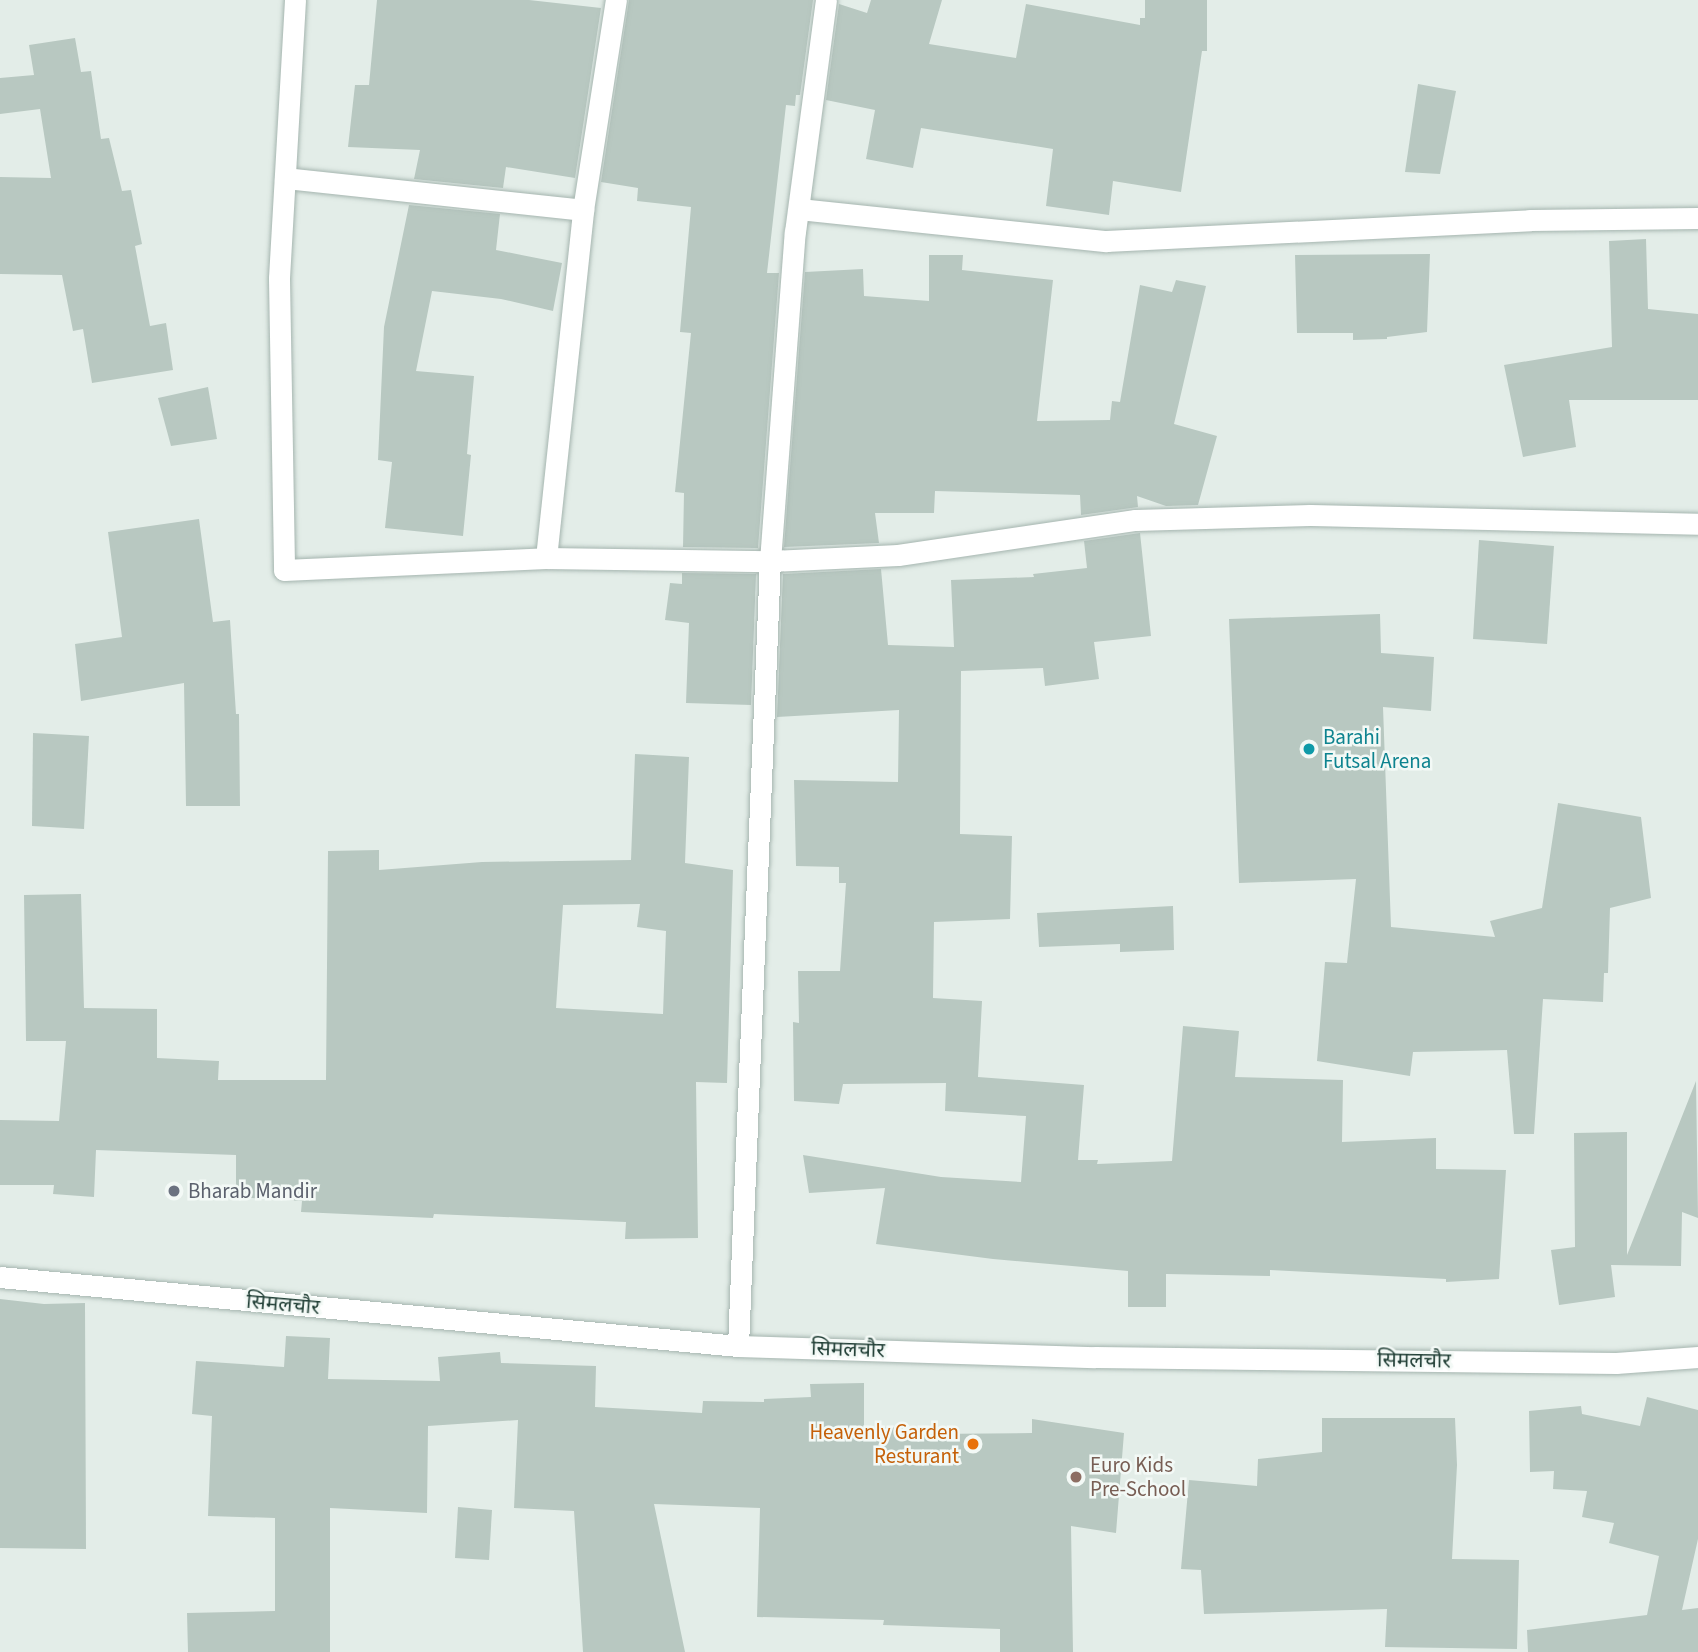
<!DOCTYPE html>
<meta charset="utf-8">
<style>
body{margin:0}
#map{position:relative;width:1698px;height:1652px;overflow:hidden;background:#e3ede8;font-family:"Source Sans 3","Noto Sans Devanagari",sans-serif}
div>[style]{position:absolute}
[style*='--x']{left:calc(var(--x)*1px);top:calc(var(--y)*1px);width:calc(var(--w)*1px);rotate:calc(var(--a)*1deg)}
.building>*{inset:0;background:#b8c8c1}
.roads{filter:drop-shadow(0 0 2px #a5b5af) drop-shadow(0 0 2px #a5b5af)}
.street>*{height:21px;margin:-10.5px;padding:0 10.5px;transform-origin:10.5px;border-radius:10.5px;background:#fff}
.secondary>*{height:21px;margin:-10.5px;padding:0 10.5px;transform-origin:10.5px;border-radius:10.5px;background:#fff}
.dots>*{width:19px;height:19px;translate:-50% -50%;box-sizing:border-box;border:4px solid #f3f9f6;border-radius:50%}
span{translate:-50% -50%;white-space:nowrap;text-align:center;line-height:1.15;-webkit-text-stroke:5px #f3f9f6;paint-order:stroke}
.culture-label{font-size:21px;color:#0d838f}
.left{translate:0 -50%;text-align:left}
.worship-label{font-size:21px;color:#5b616d}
.street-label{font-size:21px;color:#213f36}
.food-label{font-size:21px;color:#c56008}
.right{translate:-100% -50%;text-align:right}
.education-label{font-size:21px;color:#785e54}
</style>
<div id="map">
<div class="building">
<i style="clip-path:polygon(377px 0,529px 0,601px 8px,575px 178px,506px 167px,503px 188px,414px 179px,420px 150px,348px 147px,355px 85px,369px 85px)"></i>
<i style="clip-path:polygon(629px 0,813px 0,800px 95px,796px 95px,795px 106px,786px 105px,767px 273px,779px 273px,758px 548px,683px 547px,684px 493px,675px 492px,691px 333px,680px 332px,691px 207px,637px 201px,638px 188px,601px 182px)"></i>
<i style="clip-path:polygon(871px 0,942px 0,929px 44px,1016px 58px,1026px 4px,1140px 25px,1140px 18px,1145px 18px,1145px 0,1207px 0,1207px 51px,1202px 51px,1181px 192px,1113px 181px,1109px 215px,1046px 206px,1053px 149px,921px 128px,913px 168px,866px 159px,875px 110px,826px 100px,839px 4px,867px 13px)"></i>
<i style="clip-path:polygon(75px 38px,81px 72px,91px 71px,101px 139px,109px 138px,122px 191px,131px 190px,142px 244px,135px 246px,150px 326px,166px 323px,173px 370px,92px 383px,83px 329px,73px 331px,62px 275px,0 274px,0 177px,51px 178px,40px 109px,0 114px,0 78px,34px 75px,29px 45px)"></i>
<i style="clip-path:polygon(1418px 84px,1456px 91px,1440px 174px,1405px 172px)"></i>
<i style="clip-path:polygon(409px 205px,500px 214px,496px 250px,562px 263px,553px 311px,501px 299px,432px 291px,416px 371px,474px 376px,467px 454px,471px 455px,463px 536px,385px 528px,392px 462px,378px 460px,384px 327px)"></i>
<i style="clip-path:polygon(1646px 239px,1648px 309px,1698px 314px,1698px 400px,1569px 400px,1576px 447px,1523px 457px,1504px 365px,1612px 347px,1609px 241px)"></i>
<i style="clip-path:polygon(1430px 254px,1427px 332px,1387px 337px,1387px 339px,1353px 340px,1353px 333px,1297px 333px,1295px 255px)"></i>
<i style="clip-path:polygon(929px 255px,963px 255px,962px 270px,1053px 280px,1037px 421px,1110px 420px,1112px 401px,1120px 402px,1140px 285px,1172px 292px,1176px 280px,1206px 286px,1174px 424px,1217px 436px,1198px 505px,1166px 506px,1137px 496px,1138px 507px,1081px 515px,1080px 495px,935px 491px,934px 513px,875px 513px,879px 543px,784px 547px,805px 272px,863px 269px,864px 296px,929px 301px)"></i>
<i style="clip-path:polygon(208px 387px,217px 439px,171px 446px,158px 398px)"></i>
<i style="clip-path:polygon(199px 519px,213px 622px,230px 620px,236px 714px,239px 714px,240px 806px,186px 806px,184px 683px,81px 701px,75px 644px,122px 637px,108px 532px)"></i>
<i style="clip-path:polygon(1140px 533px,1151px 636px,1094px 642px,1099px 679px,1045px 686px,1043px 668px,961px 671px,960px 834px,1012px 836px,1010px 919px,934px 922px,933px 998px,982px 1001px,978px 1077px,1084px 1085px,1078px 1160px,1098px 1160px,1097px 1164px,1172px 1161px,1183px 1026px,1239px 1031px,1235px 1077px,1343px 1080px,1342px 1142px,1436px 1138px,1436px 1169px,1506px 1170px,1499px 1279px,1446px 1282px,1446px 1279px,1270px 1270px,1270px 1276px,1166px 1274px,1166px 1307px,1128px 1307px,1128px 1271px,993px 1259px,876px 1244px,885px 1188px,809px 1193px,803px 1155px,941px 1177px,1021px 1182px,1026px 1116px,945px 1111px,946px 1083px,843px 1084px,839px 1104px,794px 1101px,793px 1022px,799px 1023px,798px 971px,840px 971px,846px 883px,839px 883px,839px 867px,796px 866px,794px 780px,898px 782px,899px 710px,777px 717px,783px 574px,881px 569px,888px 645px,954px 647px,951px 580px,1034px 577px,1033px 574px,1087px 568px,1084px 541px)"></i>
<i style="clip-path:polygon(1479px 540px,1554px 546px,1547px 644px,1473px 639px)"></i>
<i style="clip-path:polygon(682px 573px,756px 574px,751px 705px,686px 703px,689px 623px,665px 620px,670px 583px,682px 584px)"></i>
<i style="clip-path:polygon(1380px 614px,1381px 653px,1434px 657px,1431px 711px,1383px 707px,1391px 927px,1495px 937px,1490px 921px,1542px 908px,1558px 803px,1641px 817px,1651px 898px,1610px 908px,1608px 973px,1604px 973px,1603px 1002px,1543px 999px,1534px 1134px,1514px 1134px,1507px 1050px,1413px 1052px,1410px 1076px,1317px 1061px,1325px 962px,1347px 963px,1356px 879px,1239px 883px,1229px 619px)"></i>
<i style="clip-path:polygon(33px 733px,89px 736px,84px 829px,32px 826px)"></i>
<i style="clip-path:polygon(evenodd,635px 754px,689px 757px,685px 863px,733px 870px,727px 1083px,696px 1082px,698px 1238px,625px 1239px,626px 1222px,434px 1214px,433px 1218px,301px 1212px,302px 1201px,236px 1197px,236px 1155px,96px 1150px,94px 1197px,53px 1194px,54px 1185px,0 1185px,0 1120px,59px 1121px,66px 1041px,26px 1041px,24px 895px,81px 894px,84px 1008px,157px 1009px,157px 1058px,219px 1061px,218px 1080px,326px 1080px,328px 851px,379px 850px,379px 870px,482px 862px,631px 860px,635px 754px,640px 904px,637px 927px,666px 931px,663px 1014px,556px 1008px,563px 905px,640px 904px)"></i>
<i style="clip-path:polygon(1173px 906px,1174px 950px,1120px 952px,1120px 944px,1039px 947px,1037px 913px)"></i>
<i style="clip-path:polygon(1696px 1081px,1698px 1218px,1682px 1212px,1681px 1266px,1611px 1265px,1615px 1297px,1559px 1305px,1551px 1250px,1575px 1247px,1574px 1133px,1627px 1132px,1627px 1255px)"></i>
<i style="clip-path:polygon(0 1299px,44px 1304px,85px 1303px,86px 1549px,0 1548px)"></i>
<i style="clip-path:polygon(286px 1336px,330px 1338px,328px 1379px,440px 1381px,438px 1357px,500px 1352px,501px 1363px,596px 1366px,595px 1407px,702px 1413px,703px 1401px,764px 1402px,764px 1399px,811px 1397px,810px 1384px,864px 1383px,864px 1428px,928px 1427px,929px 1434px,1032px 1433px,1032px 1419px,1124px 1433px,1116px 1533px,1071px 1526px,1073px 1652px,1000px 1652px,1000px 1629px,883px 1625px,884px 1620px,757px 1617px,760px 1508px,654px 1504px,685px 1652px,583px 1652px,574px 1511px,514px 1508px,518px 1420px,428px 1426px,427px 1513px,330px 1508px,330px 1652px,188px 1652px,187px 1613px,275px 1611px,275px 1518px,208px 1516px,212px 1416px,192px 1414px,196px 1361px,284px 1367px)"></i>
<i style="clip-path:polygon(1647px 1397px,1698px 1410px,1698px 1539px,1682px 1610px,1698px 1608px,1698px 1652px,1528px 1652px,1527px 1630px,1647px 1615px,1659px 1556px,1609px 1543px,1614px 1523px,1582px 1517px,1587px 1491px,1553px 1489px,1554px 1471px,1530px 1472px,1529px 1411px,1581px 1406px,1582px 1414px,1640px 1426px)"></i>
<i style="clip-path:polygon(1322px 1418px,1455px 1418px,1457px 1465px,1452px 1559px,1519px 1560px,1517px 1649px,1385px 1647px,1387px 1609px,1204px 1614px,1201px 1570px,1181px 1569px,1189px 1480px,1257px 1486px,1258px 1459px,1322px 1452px)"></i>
<i style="clip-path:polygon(458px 1507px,492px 1510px,489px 1560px,455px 1558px)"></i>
</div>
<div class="roads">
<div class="street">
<i style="--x:295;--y:0;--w:279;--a:93.3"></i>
<i style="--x:279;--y:279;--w:291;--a:89"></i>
<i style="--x:284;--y:570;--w:262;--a:-2.6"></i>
<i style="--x:546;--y:558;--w:224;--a:0.8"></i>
<i style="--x:770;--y:561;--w:128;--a:-2.7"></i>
<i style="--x:898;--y:555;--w:240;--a:-8.4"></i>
<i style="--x:1135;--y:520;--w:175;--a:-1.6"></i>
<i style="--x:1310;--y:515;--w:388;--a:1.3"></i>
<i style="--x:285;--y:178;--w:300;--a:6.1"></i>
<i style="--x:799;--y:209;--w:309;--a:6"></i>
<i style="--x:1106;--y:241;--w:425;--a:-2.8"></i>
<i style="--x:1530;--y:220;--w:168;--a:-0.7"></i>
<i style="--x:546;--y:558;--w:350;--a:-83.9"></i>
<i style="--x:583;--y:210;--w:213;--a:-81.1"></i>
<i style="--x:738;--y:1346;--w:786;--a:-87.67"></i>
<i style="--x:770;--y:561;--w:330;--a:-85.7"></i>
<i style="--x:795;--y:232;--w:234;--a:-82.4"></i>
</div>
<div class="secondary">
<i style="--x:0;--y:1277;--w:741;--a:5.34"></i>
<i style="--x:738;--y:1346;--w:357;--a:1.8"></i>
<i style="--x:1095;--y:1357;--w:521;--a:0.66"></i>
<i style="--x:1616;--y:1363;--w:82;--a:-4.2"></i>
</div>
</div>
<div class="dots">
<i style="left:1309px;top:749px;background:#0f9aa8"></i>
<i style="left:174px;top:1191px;background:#6b7280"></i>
<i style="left:973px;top:1444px;background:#e8710a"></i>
<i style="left:1076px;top:1477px;background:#8d6e63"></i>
</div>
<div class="culture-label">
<span class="left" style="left:1323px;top:749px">Barahi<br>Futsal Arena</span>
</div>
<div class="worship-label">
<span class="left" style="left:188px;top:1191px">Bharab Mandir</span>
</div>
<div class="street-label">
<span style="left:283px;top:1304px;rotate:5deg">सिमलचौर</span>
<span style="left:848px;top:1349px;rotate:2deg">सिमलचौर</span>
<span style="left:1414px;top:1360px;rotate:1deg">सिमलचौर</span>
</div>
<div class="food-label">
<span class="right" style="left:959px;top:1444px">Heavenly Garden<br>Resturant</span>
</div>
<div class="education-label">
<span class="left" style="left:1090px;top:1477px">Euro Kids<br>Pre-School</span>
</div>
</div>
